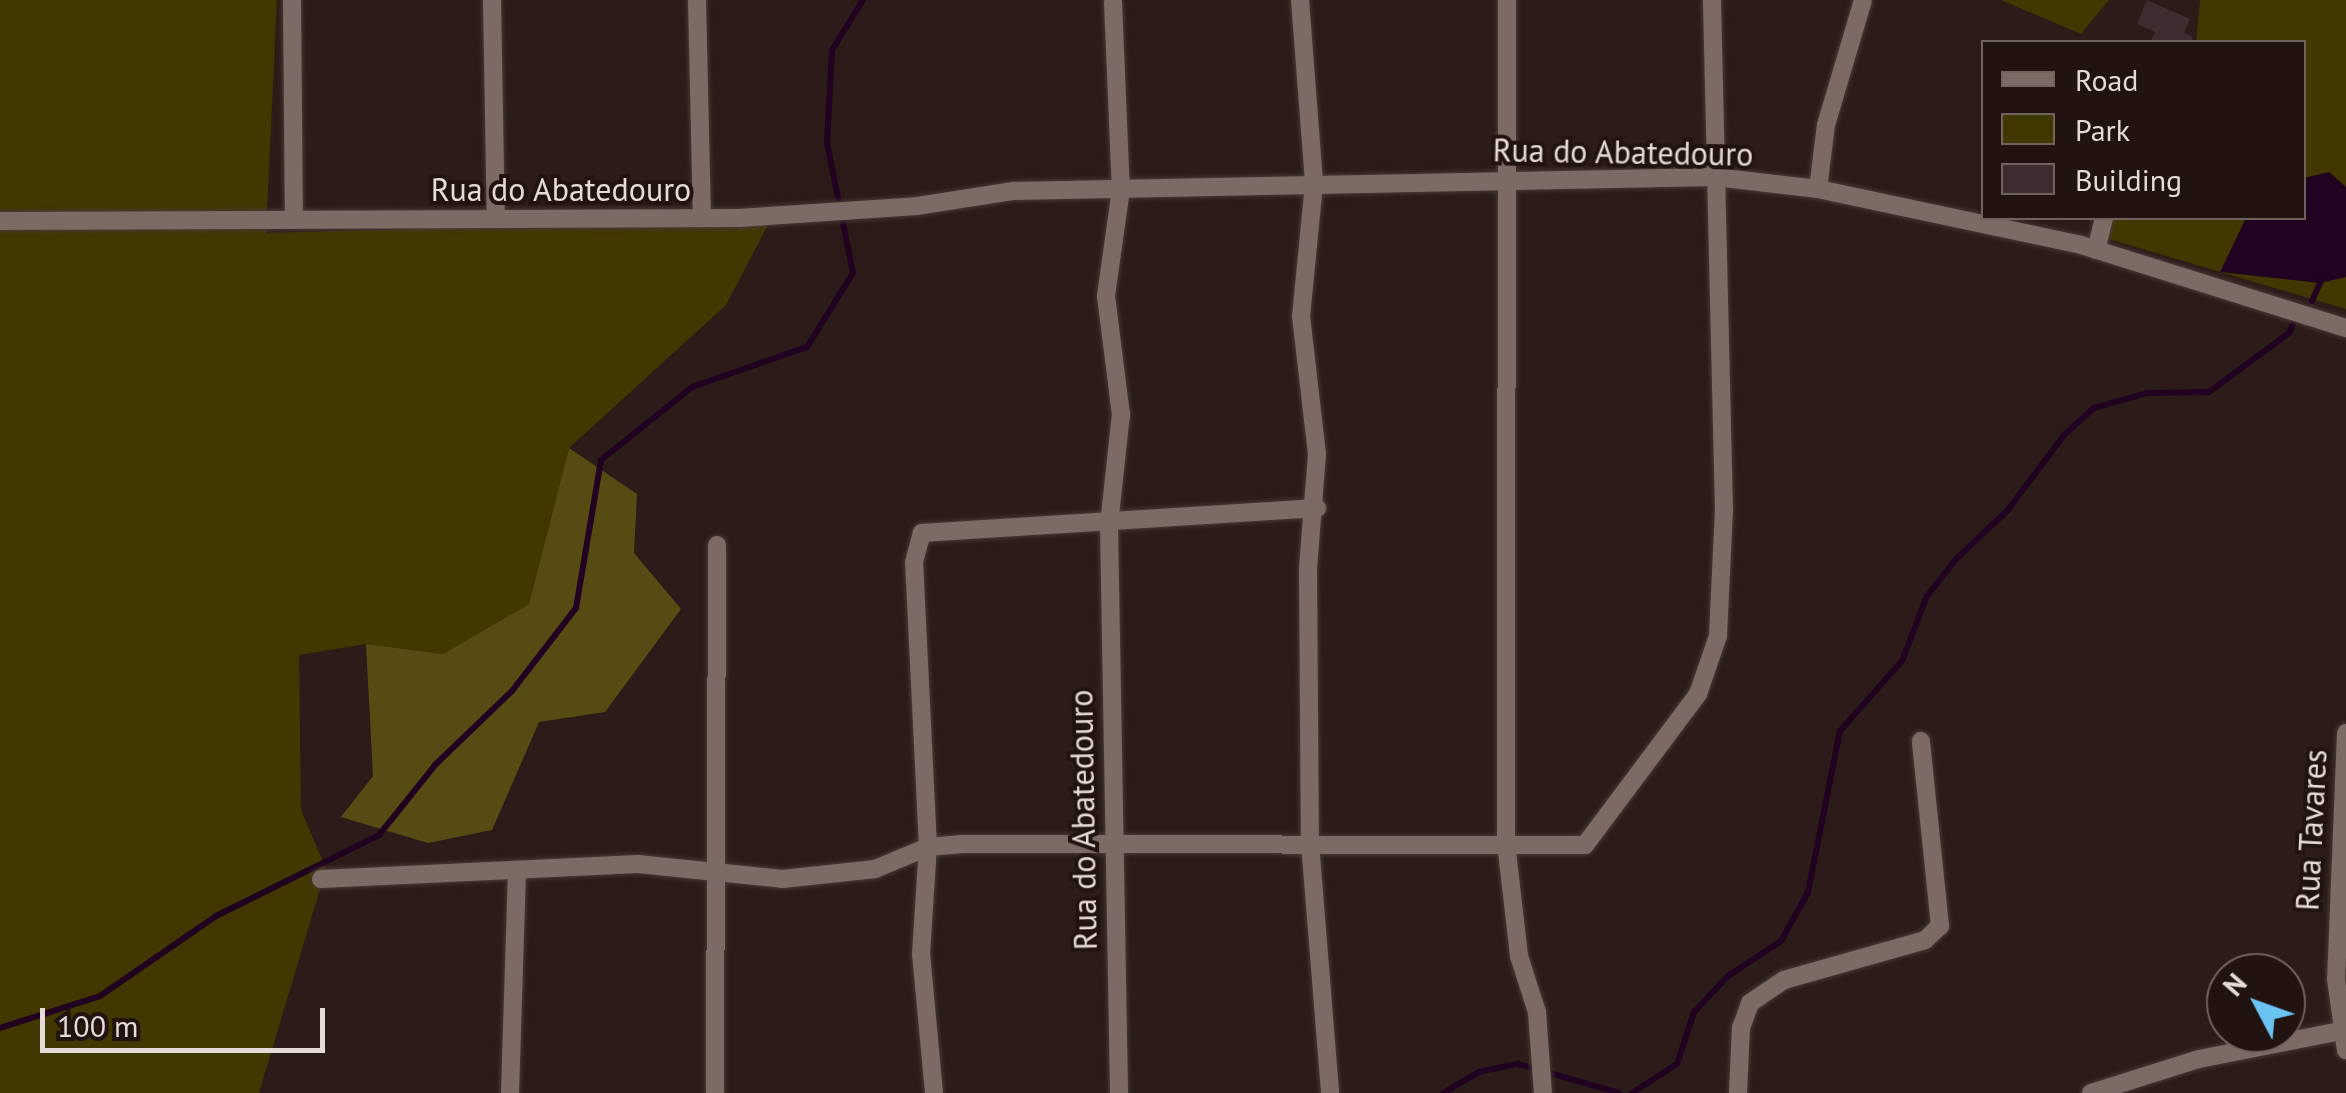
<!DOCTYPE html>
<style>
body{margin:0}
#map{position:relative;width:2346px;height:1093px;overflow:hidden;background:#2b1c19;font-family:"PT Sans",sans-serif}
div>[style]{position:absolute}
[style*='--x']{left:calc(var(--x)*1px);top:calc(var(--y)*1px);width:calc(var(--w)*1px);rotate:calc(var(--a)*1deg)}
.green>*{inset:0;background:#413700}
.forest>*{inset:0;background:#564c13}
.water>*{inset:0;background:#220221}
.stream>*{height:6px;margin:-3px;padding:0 3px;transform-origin:3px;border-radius:3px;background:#220221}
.building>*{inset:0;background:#3d2d31}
.roads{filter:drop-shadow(0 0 2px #453a37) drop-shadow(0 0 2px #453a37)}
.minor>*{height:18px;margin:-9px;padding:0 9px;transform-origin:9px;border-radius:9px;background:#7c6a65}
span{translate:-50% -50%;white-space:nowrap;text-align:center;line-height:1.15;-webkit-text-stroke:8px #211310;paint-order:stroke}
.street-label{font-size:32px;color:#e5dbd8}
.legend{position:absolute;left:1981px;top:40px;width:325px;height:180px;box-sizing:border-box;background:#211310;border:2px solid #6f6360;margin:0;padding:12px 18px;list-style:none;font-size:30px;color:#e5dbd8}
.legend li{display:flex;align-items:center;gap:20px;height:50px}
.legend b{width:50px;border:2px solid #6f6360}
.north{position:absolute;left:2206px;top:953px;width:100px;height:100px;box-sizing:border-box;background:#211310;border:2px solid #6f6360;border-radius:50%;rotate:311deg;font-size:28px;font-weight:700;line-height:40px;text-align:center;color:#e5dbd8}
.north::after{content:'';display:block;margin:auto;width:35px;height:45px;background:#6ac3f1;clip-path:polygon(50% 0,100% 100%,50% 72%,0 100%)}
.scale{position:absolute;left:40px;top:1008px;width:285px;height:45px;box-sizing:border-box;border:5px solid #e5dbd8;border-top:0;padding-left:12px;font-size:30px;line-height:35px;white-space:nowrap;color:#e5dbd8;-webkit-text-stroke:8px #211310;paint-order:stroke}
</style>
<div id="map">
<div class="green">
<i style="clip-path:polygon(0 0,277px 0,266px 233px,771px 219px,726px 305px,569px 448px,529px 604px,443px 654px,366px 644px,299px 655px,301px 810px,326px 869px,259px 1093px,0 1093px)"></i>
<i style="clip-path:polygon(2001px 0,2109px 0,2081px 34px)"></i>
<i style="clip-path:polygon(2200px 0,2346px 0,2346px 309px,2105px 238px,2111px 218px,2304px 218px,2304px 42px,2196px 42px)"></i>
</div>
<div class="forest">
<i style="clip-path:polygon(569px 448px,637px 494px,634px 553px,681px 609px,605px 712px,539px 722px,492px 830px,428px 843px,341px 817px,373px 776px,366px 644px,443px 654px,529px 604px)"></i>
</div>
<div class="water">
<i style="clip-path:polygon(2329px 172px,2346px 187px,2346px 277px,2320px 283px,2220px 272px,2246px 218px,2304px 218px,2304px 178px)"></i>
</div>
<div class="stream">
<i style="--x:2312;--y:301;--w:24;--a:-66"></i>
<i style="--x:0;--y:1028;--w:105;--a:-17.7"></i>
<i style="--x:100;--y:996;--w:141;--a:-34.6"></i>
<i style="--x:216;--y:916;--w:182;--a:-26.4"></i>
<i style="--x:379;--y:835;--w:90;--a:-51.3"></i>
<i style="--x:435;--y:765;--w:107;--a:-43.9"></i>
<i style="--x:512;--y:691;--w:105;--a:-52.4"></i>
<i style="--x:576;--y:608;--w:150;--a:-80.4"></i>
<i style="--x:601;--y:460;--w:117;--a:-38.7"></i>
<i style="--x:692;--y:387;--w:122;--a:-19.2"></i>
<i style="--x:807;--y:347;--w:87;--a:-58.1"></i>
<i style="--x:853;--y:273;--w:133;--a:-101.3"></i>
<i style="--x:827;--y:143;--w:93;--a:-86.9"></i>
<i style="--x:832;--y:50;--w:59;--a:-58.2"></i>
<i style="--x:1443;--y:1093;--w:42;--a:-30.3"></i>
<i style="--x:1479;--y:1072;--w:40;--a:-12"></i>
<i style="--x:1518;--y:1064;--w:105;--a:16"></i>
<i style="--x:1632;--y:1093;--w:54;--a:-32.8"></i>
<i style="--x:1677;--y:1064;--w:55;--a:-71.9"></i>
<i style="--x:1694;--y:1012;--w:50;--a:-46.6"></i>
<i style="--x:1728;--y:976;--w:64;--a:-33.4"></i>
<i style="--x:1781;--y:941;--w:56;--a:-61.1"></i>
<i style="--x:1808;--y:892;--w:164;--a:-78.8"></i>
<i style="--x:1840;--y:731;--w:94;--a:-48.5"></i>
<i style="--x:1902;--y:661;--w:70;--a:-69"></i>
<i style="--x:1927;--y:596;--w:48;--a:-51.7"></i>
<i style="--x:1957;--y:558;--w:69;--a:-43.2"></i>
<i style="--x:2007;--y:511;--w:95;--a:-53.1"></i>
<i style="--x:2064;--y:435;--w:40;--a:-42"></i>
<i style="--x:2094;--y:408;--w:55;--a:-15.8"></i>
<i style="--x:2147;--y:393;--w:62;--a:-0.9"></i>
<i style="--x:2209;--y:392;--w:99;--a:-36.4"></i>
<i style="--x:2289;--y:333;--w:17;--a:-66"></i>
</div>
<div class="building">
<i style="clip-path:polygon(2147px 0,2190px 19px,2184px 33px,2193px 37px,2191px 42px,2150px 42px,2155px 32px,2137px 24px)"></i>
</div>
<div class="roads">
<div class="minor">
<i style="--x:292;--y:0;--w:220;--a:89.5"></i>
<i style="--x:492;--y:0;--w:219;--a:89"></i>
<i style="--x:697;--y:0;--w:218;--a:88.7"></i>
<i style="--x:1300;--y:0;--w:185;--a:85.6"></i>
<i style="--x:1314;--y:184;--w:133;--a:95.6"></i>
<i style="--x:1301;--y:316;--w:139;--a:83.4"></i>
<i style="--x:1317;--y:454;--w:114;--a:94.5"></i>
<i style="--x:1308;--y:568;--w:275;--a:89.6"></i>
<i style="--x:1310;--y:843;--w:251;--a:85.4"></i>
<i style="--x:1507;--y:0;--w:843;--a:90.07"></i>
<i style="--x:1506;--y:843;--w:114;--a:83.4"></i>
<i style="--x:1519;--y:956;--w:59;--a:72.2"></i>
<i style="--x:1537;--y:1012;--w:81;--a:85.8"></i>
<i style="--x:1113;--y:2;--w:187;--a:87.6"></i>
<i style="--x:1121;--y:189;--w:108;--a:98"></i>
<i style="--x:1106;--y:296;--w:119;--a:82.8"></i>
<i style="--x:1121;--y:414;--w:112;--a:96.2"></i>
<i style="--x:1109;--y:525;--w:568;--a:88.99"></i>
<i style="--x:1818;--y:189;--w:64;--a:-82.9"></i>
<i style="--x:1826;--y:125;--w:130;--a:-73.5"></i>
<i style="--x:0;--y:221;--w:738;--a:-0.23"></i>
<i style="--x:738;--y:218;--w:179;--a:-3.8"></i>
<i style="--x:917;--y:206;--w:97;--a:-8.9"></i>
<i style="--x:1013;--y:191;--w:702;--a:-1.14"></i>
<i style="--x:1715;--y:177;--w:104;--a:6.6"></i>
<i style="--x:1818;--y:189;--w:269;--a:12"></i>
<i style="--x:2081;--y:245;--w:278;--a:17.4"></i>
<i style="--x:2096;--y:250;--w:33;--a:-76"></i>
<i style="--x:2346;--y:733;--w:246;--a:92.3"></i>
<i style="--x:2336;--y:979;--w:72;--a:82"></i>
<i style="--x:321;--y:879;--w:317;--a:-2.7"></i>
<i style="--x:638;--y:864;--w:145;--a:5.9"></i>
<i style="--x:782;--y:879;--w:94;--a:-6.1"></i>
<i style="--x:875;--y:869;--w:57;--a:-22.5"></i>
<i style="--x:928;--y:847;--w:32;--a:-5"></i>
<i style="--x:960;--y:844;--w:625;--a:0.09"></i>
<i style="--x:1585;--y:845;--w:189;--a:-53.2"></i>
<i style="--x:1698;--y:694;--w:61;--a:-71"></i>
<i style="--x:1718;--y:636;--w:125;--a:-87.3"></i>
<i style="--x:1724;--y:511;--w:511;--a:-91.35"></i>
<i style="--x:1741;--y:1028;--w:27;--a:-70"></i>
<i style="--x:1750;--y:1003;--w:41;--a:-34.1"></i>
<i style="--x:1784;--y:980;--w:147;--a:-15.8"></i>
<i style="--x:1925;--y:940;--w:21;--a:-43"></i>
<i style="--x:1940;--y:926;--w:186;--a:-95.9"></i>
<i style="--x:510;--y:1093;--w:223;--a:-88.2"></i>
<i style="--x:715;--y:1093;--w:548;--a:-89.79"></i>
<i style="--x:934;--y:1093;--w:140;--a:-95.3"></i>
<i style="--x:921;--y:954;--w:107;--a:-86.3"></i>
<i style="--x:928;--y:847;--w:285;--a:-92.8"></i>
<i style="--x:914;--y:562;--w:30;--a:-75"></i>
<i style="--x:922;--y:533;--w:396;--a:-3.6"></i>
<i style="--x:1738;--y:1093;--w:66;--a:-87.4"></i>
<i style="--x:2091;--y:1093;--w:113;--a:-17.5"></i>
<i style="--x:2199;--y:1059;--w:150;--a:-11.2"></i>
</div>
</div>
<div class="street-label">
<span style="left:1623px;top:152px;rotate:1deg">Rua do Abatedouro</span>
<span style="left:561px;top:189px">Rua do Abatedouro</span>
<span style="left:1083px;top:820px;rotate:-91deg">Rua do Abatedouro</span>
<span style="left:2311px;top:830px;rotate:-87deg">Rua Tavares</span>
</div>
<ul class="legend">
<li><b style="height:12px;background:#7c6a65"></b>Road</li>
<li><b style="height:28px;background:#413700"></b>Park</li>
<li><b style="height:28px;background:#3d2d31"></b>Building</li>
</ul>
<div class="north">N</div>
<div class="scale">100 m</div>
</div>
